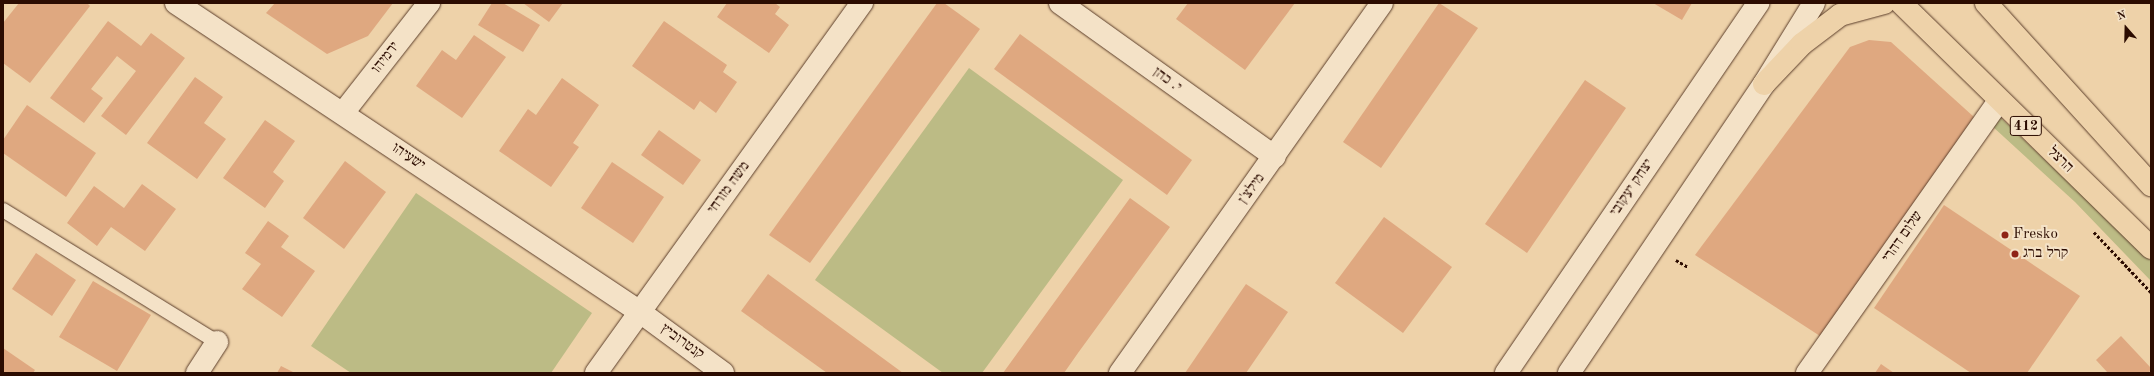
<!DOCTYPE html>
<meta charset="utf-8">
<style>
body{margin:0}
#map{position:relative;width:2154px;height:376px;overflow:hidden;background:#eed2a9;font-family:"Old Standard TT","Frank Ruhl Libre",serif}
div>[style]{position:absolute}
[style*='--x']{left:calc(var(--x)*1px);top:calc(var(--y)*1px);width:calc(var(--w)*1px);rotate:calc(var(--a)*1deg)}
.green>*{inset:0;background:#bcbb85}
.building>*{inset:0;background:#dfa880}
.path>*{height:2.5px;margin-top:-1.25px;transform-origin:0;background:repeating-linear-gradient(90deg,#2c0c01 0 3px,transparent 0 5px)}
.roads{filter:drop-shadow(0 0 1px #5c3e2b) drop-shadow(0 0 1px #5c3e2b)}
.service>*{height:14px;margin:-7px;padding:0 7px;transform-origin:7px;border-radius:7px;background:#f4e2c7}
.minor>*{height:22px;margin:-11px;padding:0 11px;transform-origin:11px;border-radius:11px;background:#f4e2c7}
.secondary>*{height:22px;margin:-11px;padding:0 11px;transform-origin:11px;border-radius:11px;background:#f4e2c7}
.primary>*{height:22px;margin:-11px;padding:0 11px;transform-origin:11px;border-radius:11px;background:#eed2a9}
.dots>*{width:11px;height:11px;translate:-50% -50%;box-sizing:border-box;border:2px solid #f4e2c7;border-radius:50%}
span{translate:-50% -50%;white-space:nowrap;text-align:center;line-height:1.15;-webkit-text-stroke:4px #f4e2c7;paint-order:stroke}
.shield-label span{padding:1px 3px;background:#f4e2c7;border:1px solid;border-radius:3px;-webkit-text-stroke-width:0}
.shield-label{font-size:14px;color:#2c0c01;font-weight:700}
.street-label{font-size:15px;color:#2c0c01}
.poi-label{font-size:15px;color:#2c0c01}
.left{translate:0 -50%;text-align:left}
.frame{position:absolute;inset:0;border:4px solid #2c0c01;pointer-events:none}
.north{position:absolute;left:2106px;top:8px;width:40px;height:40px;-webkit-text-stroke:3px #f4e2c7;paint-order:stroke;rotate:340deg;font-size:11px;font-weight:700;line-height:16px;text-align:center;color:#2c0c01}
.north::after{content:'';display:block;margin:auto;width:14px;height:18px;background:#2c0c01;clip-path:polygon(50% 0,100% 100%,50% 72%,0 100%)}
</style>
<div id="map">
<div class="green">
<i style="clip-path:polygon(969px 68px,1123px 180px,982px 373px,943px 373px,815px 280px)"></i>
<i style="clip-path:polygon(2000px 117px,2151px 261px,2151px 281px,2075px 202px,1992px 126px)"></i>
<i style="clip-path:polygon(416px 193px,592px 313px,551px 373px,351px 373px,311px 346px)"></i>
</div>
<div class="building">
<i style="clip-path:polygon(19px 3px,87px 3px,90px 6px,30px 83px,3px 63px,3px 23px)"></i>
<i style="clip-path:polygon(275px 3px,393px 3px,368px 36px,327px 54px,266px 13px)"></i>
<i style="clip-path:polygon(492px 3px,503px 3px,540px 25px,523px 52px,478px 25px)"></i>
<i style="clip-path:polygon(523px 3px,563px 3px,549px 22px)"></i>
<i style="clip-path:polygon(727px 3px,775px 3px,780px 7px,775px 14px,789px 25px,769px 53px,717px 17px)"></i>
<i style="clip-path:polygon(937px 3px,944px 3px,980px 29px,810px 263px,769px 235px)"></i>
<i style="clip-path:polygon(1188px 3px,1295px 3px,1245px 70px,1176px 19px)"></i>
<i style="clip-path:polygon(1439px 3px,1478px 28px,1381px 168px,1343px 142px)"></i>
<i style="clip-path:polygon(1653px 3px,1692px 3px,1682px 20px)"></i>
<i style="clip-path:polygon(108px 21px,141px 46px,151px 33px,185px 58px,126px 135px,101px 116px,136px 71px,117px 56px,91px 89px,103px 98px,84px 123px,50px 98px)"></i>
<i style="clip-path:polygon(664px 21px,727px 65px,723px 72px,737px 82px,716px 113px,700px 101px,694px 110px,632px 66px)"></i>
<i style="clip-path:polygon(1020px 34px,1192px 160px,1167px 195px,994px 69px)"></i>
<i style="clip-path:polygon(474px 35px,506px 57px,462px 118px,416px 86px,442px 50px,456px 60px)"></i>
<i style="clip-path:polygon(1869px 40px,1891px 42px,1974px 117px,1820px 336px,1695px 255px,1850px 47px)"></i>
<i style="clip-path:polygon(195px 77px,223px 97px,204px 123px,226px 139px,197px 179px,147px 143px)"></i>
<i style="clip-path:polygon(562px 78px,599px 105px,573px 143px,579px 147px,551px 187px,499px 151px,528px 109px,536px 115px)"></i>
<i style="clip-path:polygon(1585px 80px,1626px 108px,1527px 253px,1485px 224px)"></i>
<i style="clip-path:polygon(27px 105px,96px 153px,66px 197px,3px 153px,3px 140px)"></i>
<i style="clip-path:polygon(265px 120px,295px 141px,273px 172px,284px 181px,265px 208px,223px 178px)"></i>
<i style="clip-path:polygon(659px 130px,701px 160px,683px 185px,641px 155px)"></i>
<i style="clip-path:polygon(345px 161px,386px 192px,344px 249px,303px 218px)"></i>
<i style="clip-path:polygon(612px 162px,664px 197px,633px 243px,581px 208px)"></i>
<i style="clip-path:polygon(142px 184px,176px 209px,145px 251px,111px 227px,97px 246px,67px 223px,94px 186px,124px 208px)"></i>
<i style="clip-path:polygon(1130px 198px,1170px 227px,1078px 353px,1064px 373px,1003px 373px)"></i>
<i style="clip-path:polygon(1944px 205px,2080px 296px,2027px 373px,1971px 373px,1874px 308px)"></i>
<i style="clip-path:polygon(1384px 217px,1452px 267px,1403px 333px,1335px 283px)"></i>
<i style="clip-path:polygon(268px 221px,289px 236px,281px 247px,315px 271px,282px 317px,242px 289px,261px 264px,245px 253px)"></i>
<i style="clip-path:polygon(36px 253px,76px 280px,52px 316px,12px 289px)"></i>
<i style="clip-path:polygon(768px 274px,903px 373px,827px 373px,741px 311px)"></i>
<i style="clip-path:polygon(93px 281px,151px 315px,117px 371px,59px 337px)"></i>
<i style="clip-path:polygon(1246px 284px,1288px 312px,1246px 373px,1185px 373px)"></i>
<i style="clip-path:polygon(2121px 336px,2151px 368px,2149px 373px,2108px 373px,2096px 360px)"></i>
<i style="clip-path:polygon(3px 348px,35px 370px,33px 373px,3px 373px)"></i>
<i style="clip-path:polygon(1881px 364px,1894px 373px,1875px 373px)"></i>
<i style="clip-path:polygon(281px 366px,295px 373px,277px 373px)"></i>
</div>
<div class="path">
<i style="--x:2094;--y:232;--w:83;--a:46.5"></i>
<i style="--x:1676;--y:260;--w:14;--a:30"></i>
</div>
<div class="roads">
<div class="service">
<i style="--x:3;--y:210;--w:251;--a:31.7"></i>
</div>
<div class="minor">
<i style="--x:176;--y:3;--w:557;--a:33.66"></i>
<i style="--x:640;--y:312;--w:103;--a:36.3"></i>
<i style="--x:1060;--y:3;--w:264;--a:35.6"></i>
<i style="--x:343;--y:113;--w:140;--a:-52"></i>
<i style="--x:197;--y:373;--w:37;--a:-57"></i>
<i style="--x:596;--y:373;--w:456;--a:-54.3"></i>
<i style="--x:1120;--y:373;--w:453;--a:-54.7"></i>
<i style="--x:1807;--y:373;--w:333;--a:-54.8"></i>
</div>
<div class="secondary">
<i style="--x:1506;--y:373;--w:448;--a:-55.7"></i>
<i style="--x:1569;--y:373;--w:349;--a:-56"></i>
<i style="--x:1764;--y:84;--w:95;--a:-58.3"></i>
</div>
<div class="primary">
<i style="--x:1901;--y:3;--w:350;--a:44.4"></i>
<i style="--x:1986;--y:3;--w:246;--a:47.8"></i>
<i style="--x:1764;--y:84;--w:55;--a:-46.5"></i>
<i style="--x:1802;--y:44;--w:48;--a:-37.3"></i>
<i style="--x:1840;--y:15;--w:46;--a:-15.3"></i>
</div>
</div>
<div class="dots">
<i style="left:2005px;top:235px;background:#8f2418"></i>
<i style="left:2015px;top:254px;background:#8f2418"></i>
</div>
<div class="shield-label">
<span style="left:2026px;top:126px">412</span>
</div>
<div class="street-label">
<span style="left:386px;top:58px;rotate:-52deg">ירמיהו</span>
<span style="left:1167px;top:80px;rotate:36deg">י. כהן</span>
<span style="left:408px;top:157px;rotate:34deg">ישעיהו</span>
<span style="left:2060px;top:160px;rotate:44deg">הרצל</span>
<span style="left:729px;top:188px;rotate:-54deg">משה מזרחי</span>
<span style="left:1632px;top:188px;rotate:-56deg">יצחק יעקובי</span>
<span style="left:1252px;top:189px;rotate:-54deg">מילצ'ן</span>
<span style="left:1903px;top:237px;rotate:-55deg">שלום דהרי</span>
<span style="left:682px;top:342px;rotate:36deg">קנטרוביץ</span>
</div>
<div class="poi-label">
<span class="left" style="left:2013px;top:235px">Fresko</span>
<span class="left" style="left:2023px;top:254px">קרל ברג</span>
</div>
<div class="frame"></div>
<div class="north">N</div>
</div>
